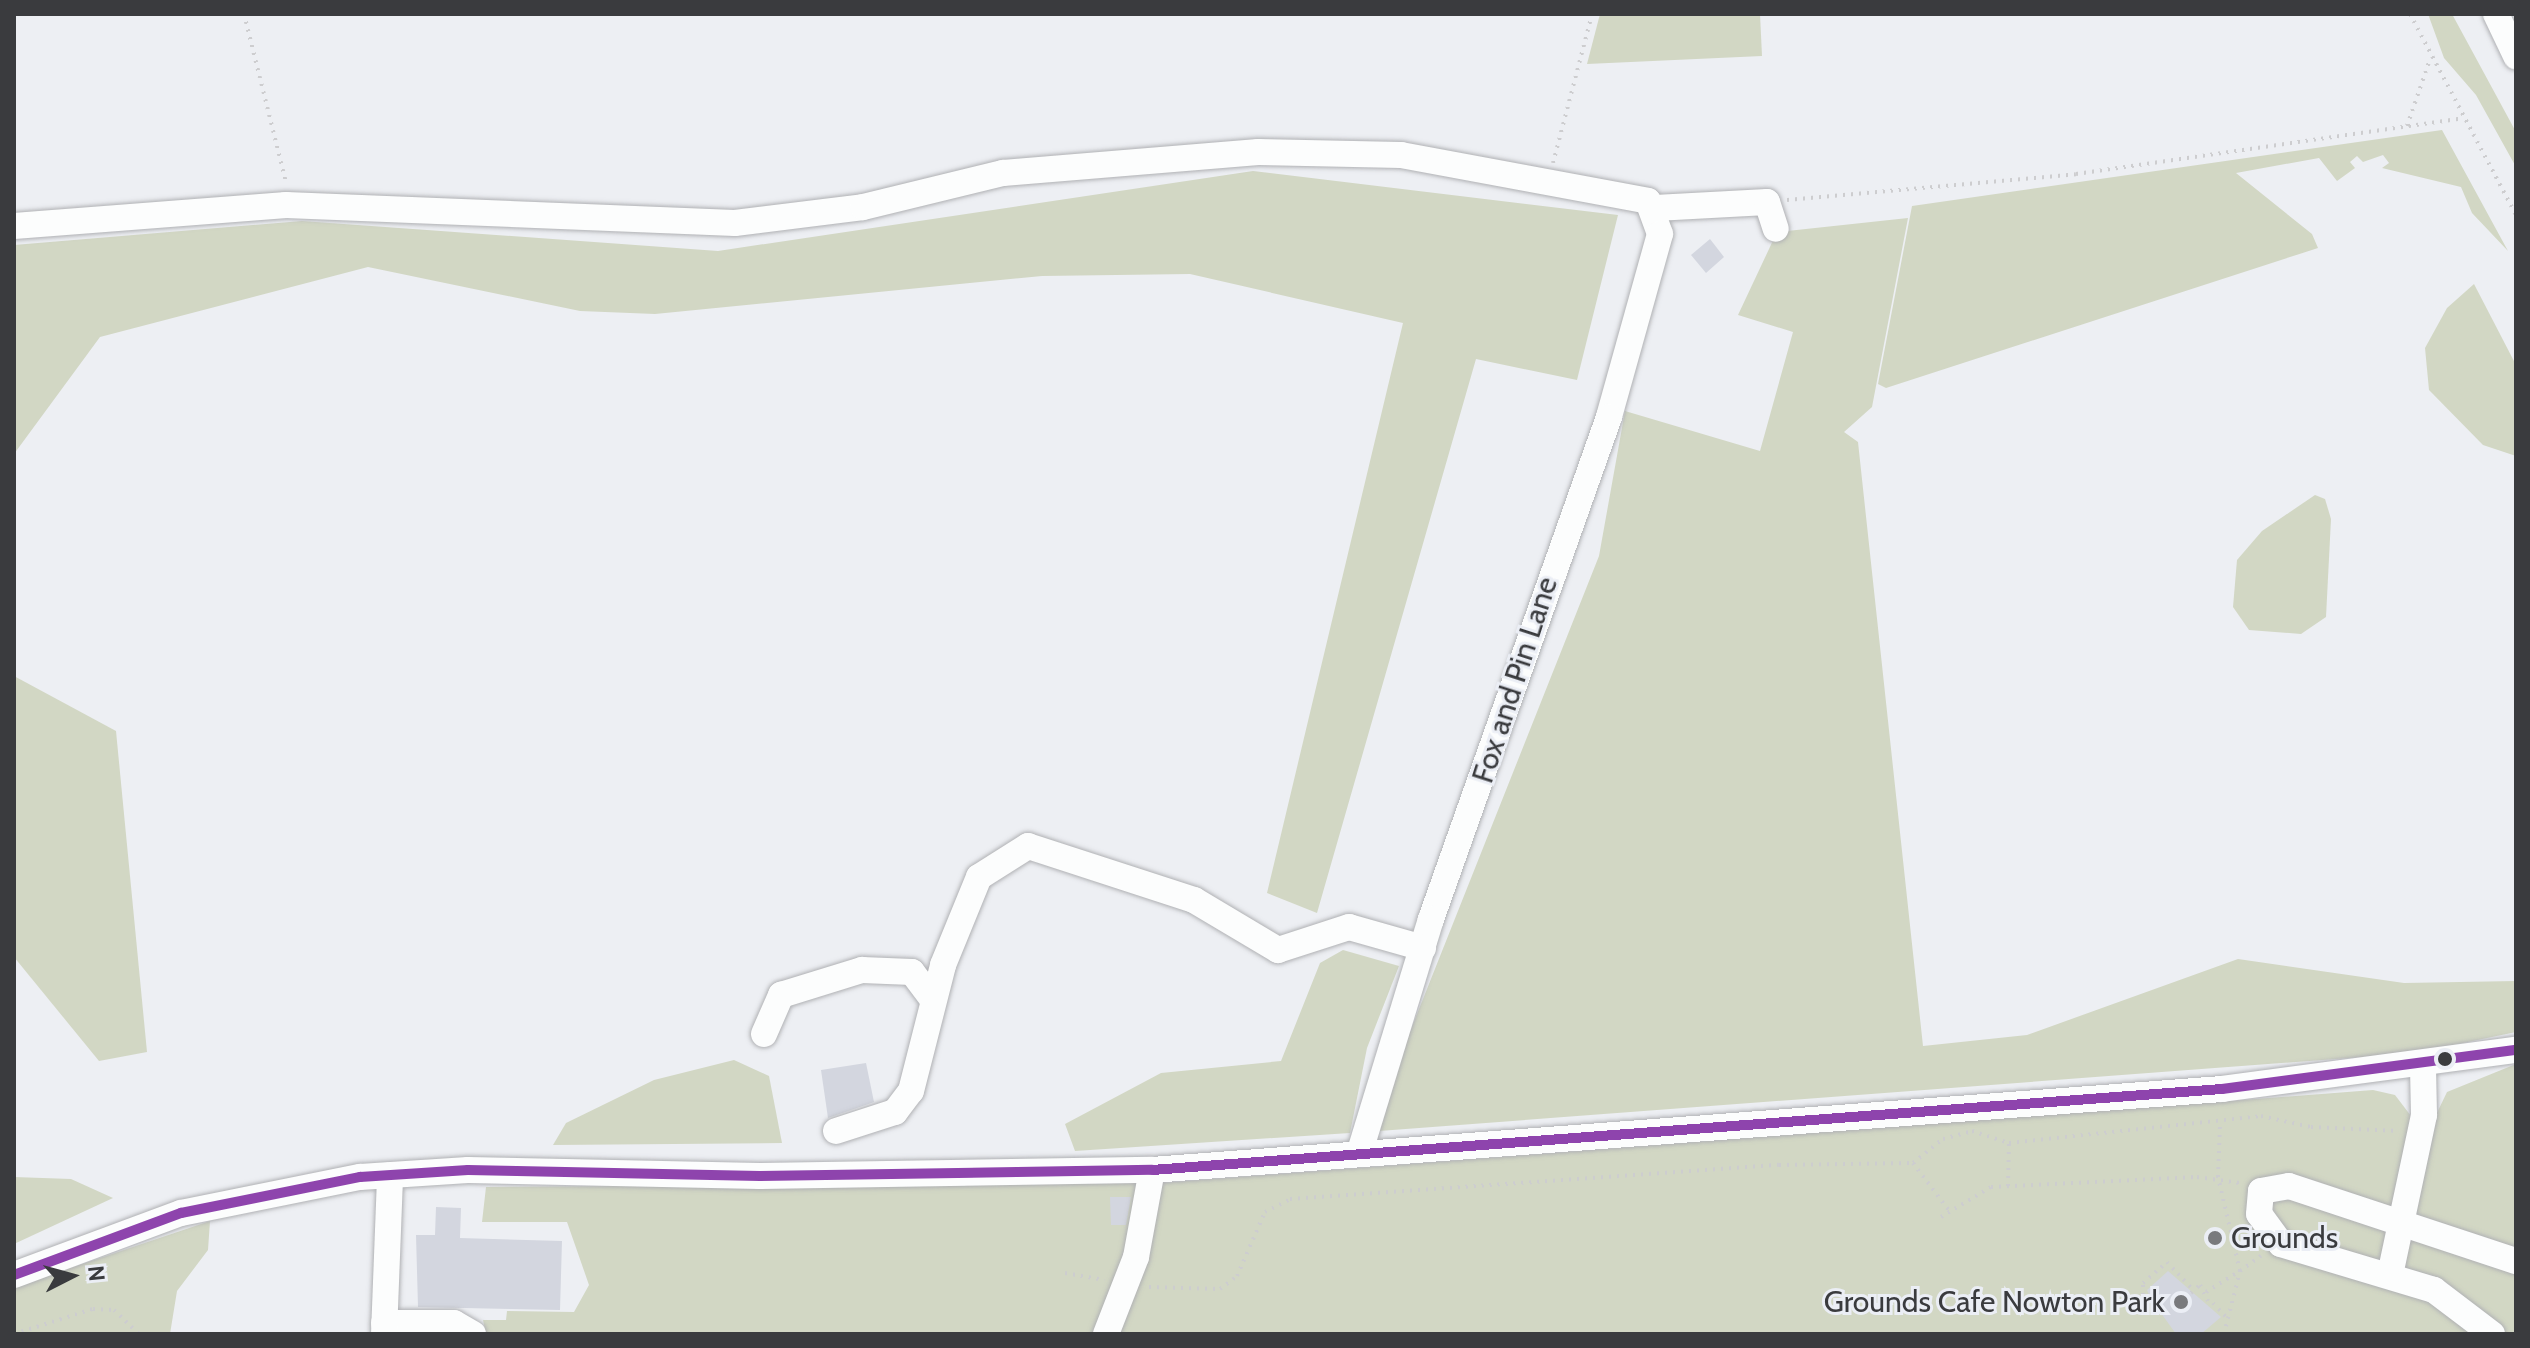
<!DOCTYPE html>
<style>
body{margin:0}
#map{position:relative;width:2530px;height:1348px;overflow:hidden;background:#edeff3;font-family:Cabin,sans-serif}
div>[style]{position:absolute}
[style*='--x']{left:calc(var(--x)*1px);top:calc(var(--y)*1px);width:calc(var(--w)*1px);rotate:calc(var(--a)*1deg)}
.green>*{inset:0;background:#d2d7c4}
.building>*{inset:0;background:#d3d6df}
.path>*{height:4px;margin-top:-2px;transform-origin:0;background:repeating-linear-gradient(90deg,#cdcdcf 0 2px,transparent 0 8px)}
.roads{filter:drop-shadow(0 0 2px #b0b1b4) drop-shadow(0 0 2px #b0b1b4)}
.minor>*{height:26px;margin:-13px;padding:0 13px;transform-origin:13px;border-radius:13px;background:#fcfdfd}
.bus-1>*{height:10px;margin:-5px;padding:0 5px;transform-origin:5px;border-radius:5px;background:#8e44ad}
.dots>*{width:22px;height:22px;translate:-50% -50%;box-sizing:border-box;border:4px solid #ebeef5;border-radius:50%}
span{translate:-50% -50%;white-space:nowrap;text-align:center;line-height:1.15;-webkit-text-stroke:6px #ebeef5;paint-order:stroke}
.street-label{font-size:30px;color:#3a3b3e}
.poi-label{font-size:30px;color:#3a3b3e}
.left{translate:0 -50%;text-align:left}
.right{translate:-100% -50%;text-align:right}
.frame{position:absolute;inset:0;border:16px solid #3a3b3e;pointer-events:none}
.north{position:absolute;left:32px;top:1236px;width:80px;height:80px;-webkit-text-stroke:6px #ebeef5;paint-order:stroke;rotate:84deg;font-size:22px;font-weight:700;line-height:32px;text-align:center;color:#3a3b3e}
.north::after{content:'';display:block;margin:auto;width:28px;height:36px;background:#3a3b3e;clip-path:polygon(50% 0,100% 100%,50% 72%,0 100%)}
</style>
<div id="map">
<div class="green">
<i style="clip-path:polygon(1600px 14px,1760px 14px,1762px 56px,1587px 64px)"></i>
<i style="clip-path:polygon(2428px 14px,2452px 14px,2516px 132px,2516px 167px,2476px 95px,2444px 58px)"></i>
<i style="clip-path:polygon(2442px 130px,2508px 251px,2472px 213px,2461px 187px,2382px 168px,2389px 163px,2383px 155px,2363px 162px,2357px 156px,2350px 162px,2355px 168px,2337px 181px,2319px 158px,2236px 173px,2312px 234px,2318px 248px,1886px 388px,1878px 384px,1912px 206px)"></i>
<i style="clip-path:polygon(1253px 171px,1618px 215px,1577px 380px,1476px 359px,1317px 913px,1267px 893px,1403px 323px,1190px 274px,1042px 276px,655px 314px,580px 311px,368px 267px,100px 337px,14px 454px,14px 245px,302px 221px,718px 251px)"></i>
<i style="clip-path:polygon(1908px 218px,1872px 407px,1844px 432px,1858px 442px,1923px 1046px,2027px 1035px,2238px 959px,2404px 983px,2516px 981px,2516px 1032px,2415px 1053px,1379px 1131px,1398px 1062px,1599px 556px,1625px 411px,1760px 451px,1793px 332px,1738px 315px,1777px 232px)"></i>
<i style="clip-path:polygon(2474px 284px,2516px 365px,2516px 456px,2483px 445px,2429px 390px,2425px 348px,2447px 308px)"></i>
<i style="clip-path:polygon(2315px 495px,2325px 499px,2331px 519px,2326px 617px,2301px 634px,2249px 630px,2233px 607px,2237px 560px,2262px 531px)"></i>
<i style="clip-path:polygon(14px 676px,116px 731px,147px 1052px,99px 1061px,14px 957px)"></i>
<i style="clip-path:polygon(1343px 950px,1399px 966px,1367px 1048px,1350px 1133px,1075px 1151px,1065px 1124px,1161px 1073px,1281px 1061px,1320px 963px)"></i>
<i style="clip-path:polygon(734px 1060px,769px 1076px,782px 1143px,553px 1145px,566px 1123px,654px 1080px)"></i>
<i style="clip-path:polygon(2516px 1064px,2516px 1334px,486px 1334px,483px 1320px,506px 1320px,507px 1311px,574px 1312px,589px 1285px,567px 1222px,482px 1222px,486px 1187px,1161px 1183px,2373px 1090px,2395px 1095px,2411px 1116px,2436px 1115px,2447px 1092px)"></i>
<i style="clip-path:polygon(14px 1177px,71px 1179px,113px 1198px,14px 1244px)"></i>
<i style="clip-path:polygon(210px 1221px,208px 1250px,177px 1291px,170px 1334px,14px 1334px,14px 1287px)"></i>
</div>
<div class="building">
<i style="clip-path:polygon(1710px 239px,1724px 257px,1706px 273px,1691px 255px)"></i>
<i style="clip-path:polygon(866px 1063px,874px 1102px,828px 1118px,821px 1070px)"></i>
<i style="clip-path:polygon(1110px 1197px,1131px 1197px,1126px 1225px,1111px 1225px)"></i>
<i style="clip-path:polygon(436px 1207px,461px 1208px,460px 1238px,562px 1241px,560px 1310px,418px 1307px,416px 1235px,435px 1235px)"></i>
<i style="clip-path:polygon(2168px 1271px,2221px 1317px,2201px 1334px,2176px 1334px,2151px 1299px,2147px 1290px)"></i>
</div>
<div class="path">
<i style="--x:244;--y:14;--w:173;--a:76"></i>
<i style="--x:2410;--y:14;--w:227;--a:62.2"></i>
<i style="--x:2407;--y:126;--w:68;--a:-71"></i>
<i style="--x:1553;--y:163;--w:154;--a:-75.3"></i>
<i style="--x:1787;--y:200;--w:290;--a:-5.1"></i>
<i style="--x:2076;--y:174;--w:391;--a:-8.2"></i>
<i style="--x:1913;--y:1163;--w:61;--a:52.9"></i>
<i style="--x:2008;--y:1186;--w:43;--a:-88.7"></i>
<i style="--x:1941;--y:1217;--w:58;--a:-31"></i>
<i style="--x:1991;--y:1187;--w:206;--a:-2.8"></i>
<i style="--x:2197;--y:1177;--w:43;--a:7.9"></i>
<i style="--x:1065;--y:1273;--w:40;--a:10"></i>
<i style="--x:1149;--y:1287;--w:71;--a:1.6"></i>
<i style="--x:1220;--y:1289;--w:21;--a:-37"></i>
<i style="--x:1237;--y:1276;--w:70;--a:-66.4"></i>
<i style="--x:1265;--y:1212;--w:28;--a:-27"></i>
<i style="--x:1290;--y:1199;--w:490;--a:-4"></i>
<i style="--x:1779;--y:1165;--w:134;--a:-0.9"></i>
<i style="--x:1913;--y:1163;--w:38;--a:-39"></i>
<i style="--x:1943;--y:1139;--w:30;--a:-15"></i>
<i style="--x:1972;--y:1131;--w:39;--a:18"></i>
<i style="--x:2009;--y:1143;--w:253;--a:-6.1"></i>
<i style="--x:2261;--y:1116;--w:51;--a:12.4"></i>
<i style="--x:2311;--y:1127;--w:88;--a:2.6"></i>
<i style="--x:2206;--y:1292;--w:40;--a:-32"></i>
<i style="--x:2240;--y:1271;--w:97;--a:-103.2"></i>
<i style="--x:2218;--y:1177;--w:53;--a:-87.8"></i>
<i style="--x:2191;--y:1293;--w:12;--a:-42"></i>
<i style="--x:2200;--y:1285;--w:22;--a:63"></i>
<i style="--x:2143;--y:1295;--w:12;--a:-90"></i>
<i style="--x:2143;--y:1283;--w:32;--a:-41"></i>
<i style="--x:2167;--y:1262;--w:40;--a:47"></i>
<i style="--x:2213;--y:1303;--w:22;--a:47"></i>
<i style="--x:14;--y:1334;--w:83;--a:-17.6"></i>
<i style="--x:93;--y:1309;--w:21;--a:3"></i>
<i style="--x:114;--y:1310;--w:35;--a:44"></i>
<i style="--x:2224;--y:1334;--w:65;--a:-75.7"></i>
<i style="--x:2240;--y:1271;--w:26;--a:-36"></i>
</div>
<div class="roads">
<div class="minor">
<i style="--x:2496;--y:14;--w:47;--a:64.5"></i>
<i style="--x:1655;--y:208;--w:112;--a:-3.1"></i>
<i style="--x:1767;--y:202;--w:28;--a:72"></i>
<i style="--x:14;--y:226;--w:273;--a:-4.4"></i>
<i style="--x:286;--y:205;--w:449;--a:2.3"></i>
<i style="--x:735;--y:223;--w:129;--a:-7.1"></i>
<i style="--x:863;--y:207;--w:144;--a:-13.7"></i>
<i style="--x:1003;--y:173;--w:256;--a:-4.7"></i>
<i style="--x:1258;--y:152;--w:143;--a:1.2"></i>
<i style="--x:1401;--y:155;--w:251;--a:10.5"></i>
<i style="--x:1648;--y:201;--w:35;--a:70"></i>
<i style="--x:1660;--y:234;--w:190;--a:105.6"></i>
<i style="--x:1609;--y:417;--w:533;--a:109.52"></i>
<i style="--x:1431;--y:919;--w:243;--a:107"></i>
<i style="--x:764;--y:1034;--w:43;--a:-66.4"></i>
<i style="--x:781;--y:995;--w:85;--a:-17.2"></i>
<i style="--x:862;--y:970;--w:50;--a:2.3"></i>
<i style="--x:912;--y:972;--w:35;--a:53"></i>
<i style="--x:836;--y:1131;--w:62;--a:-17.9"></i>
<i style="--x:895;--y:1112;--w:26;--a:-53"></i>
<i style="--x:911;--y:1091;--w:130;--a:-75.7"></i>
<i style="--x:943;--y:965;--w:95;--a:-67.8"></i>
<i style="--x:979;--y:877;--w:58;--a:-32.3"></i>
<i style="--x:1028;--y:846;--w:175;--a:18"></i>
<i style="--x:1194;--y:900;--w:98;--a:30.8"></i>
<i style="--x:1278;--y:950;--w:75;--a:-17.9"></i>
<i style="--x:1349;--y:927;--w:77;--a:15.8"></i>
<i style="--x:14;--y:1275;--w:178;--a:-20.4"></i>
<i style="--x:181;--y:1213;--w:183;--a:-11.4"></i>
<i style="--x:360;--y:1177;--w:108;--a:-3.7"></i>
<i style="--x:468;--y:1170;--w:292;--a:1.2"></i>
<i style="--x:760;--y:1176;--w:392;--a:-0.9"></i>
<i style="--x:1152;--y:1170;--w:1073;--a:-4.33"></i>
<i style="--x:2222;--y:1089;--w:297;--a:-7.6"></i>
<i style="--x:2390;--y:1275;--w:164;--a:-78"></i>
<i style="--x:2424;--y:1115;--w:47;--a:-91.2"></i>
<i style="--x:384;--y:1323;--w:70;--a:0"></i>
<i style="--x:454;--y:1323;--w:22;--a:30"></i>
<i style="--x:384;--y:1334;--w:159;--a:-87.8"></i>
<i style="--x:1106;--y:1334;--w:83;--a:-68.7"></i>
<i style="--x:1136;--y:1257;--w:88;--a:-79.6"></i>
<i style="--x:2492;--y:1334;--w:73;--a:-142.8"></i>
<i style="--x:2434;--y:1290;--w:160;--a:-163.3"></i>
<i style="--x:2281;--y:1244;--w:37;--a:-126"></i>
<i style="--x:2259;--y:1214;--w:23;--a:-85"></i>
<i style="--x:2261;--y:1191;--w:28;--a:-10"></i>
<i style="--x:2289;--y:1186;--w:239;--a:18.3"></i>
</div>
</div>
<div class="bus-1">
<i style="--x:14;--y:1275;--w:178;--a:-20.4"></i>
<i style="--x:181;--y:1213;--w:183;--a:-11.4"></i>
<i style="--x:360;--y:1177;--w:108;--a:-3.7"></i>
<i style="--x:468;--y:1170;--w:292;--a:1.2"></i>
<i style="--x:760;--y:1176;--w:392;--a:-0.9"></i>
<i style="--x:1152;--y:1170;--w:1073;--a:-4.33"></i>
<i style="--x:2222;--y:1089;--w:297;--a:-7.6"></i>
</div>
<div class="dots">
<i style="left:2445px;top:1059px;background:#3a3b3e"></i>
<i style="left:2215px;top:1238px;background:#797a7d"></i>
<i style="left:2181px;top:1302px;background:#797a7d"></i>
</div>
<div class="street-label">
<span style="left:1515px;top:680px;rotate:-72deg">Fox and Pin Lane</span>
</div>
<div class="poi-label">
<span class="left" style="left:2231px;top:1238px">Grounds</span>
<span class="right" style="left:2165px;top:1302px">Grounds Cafe Nowton Park</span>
</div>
<div class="frame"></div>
<div class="north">N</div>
</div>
